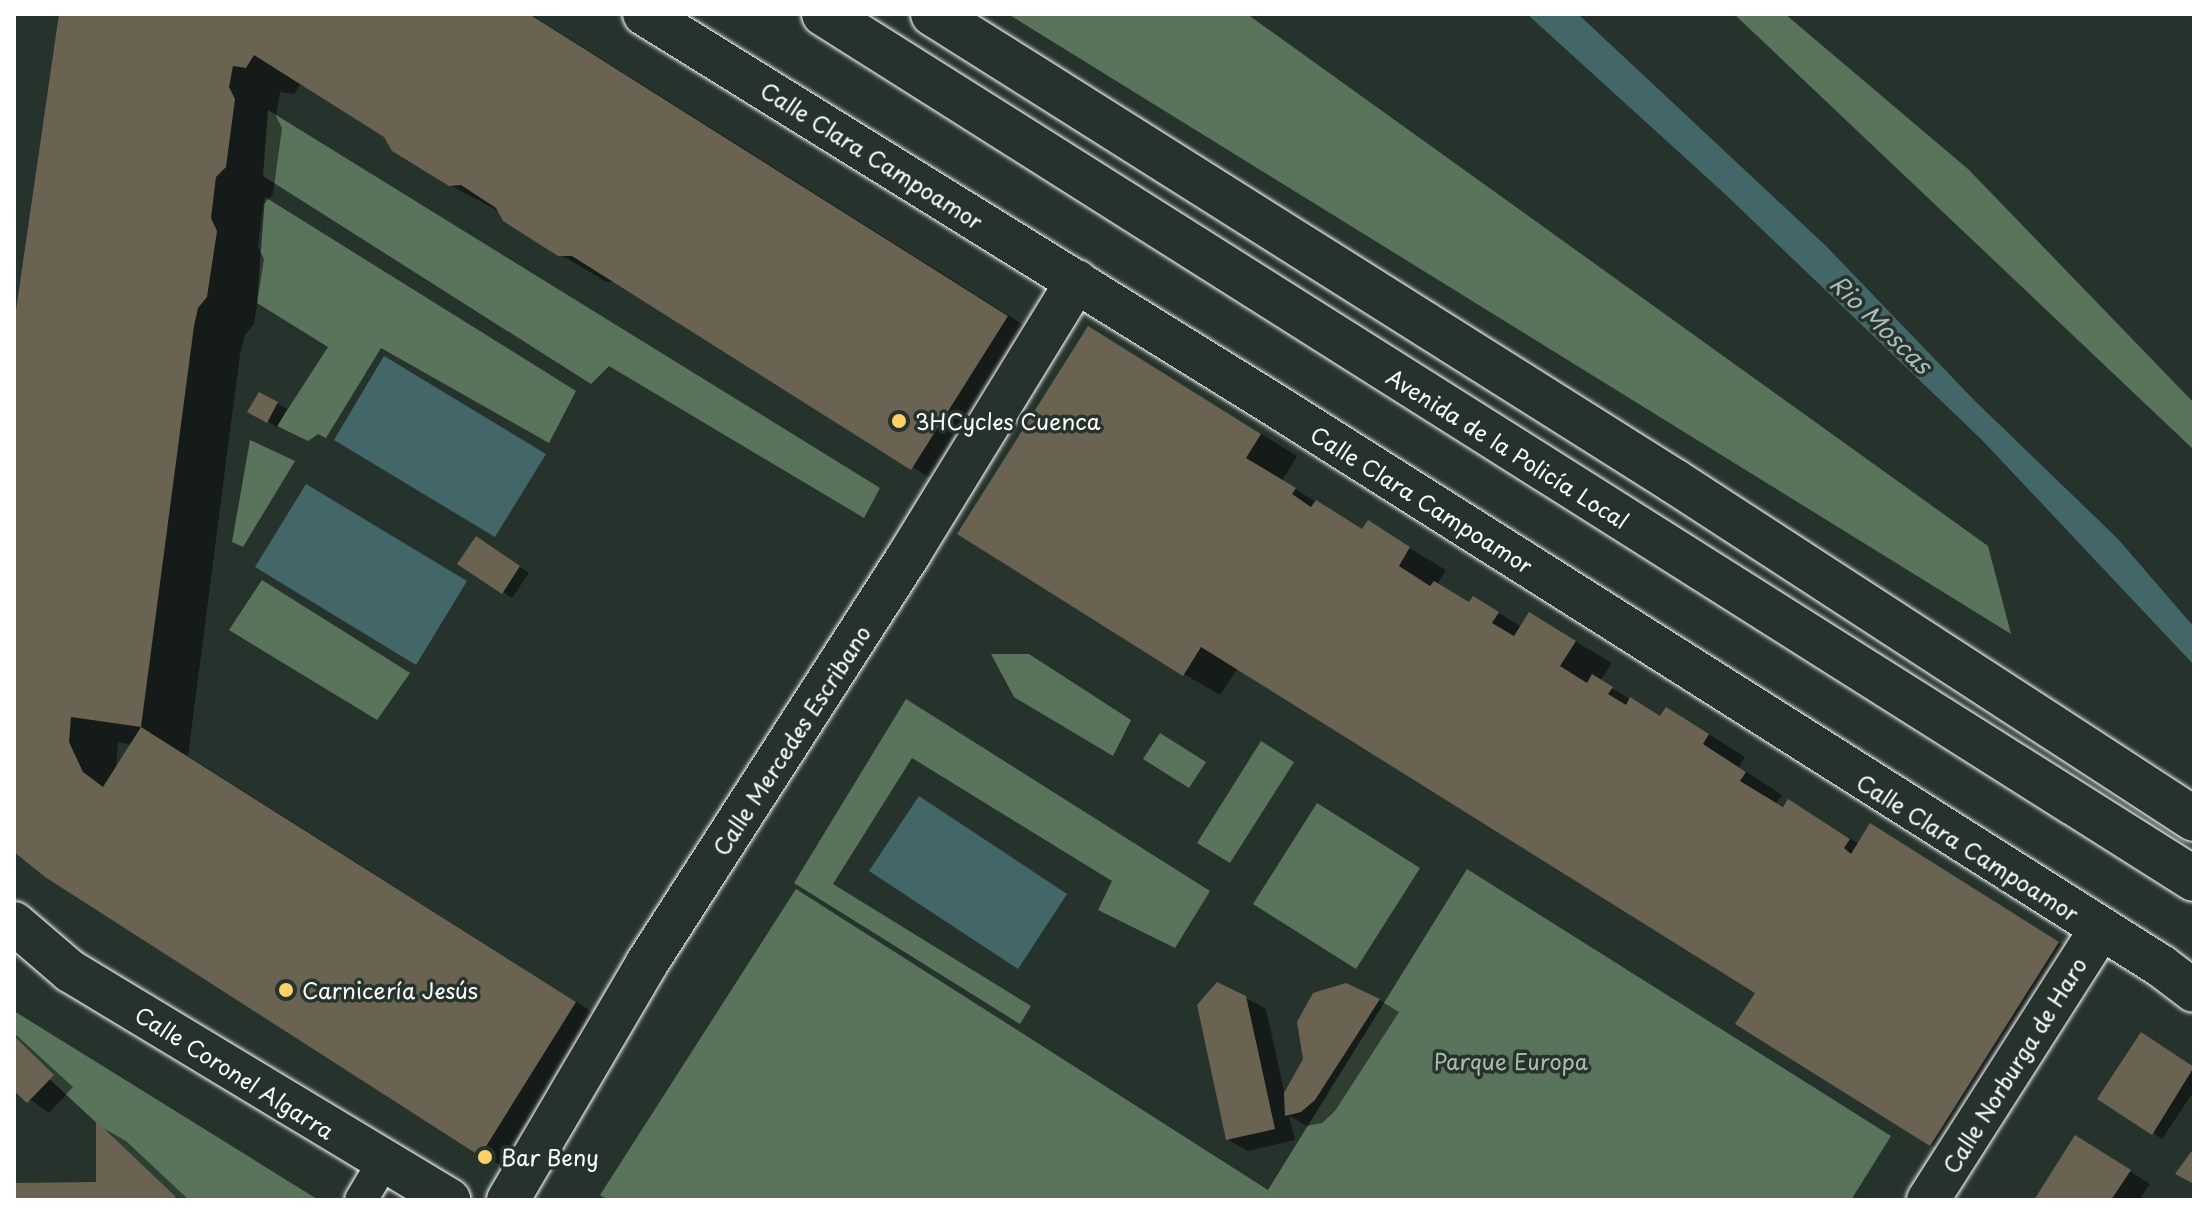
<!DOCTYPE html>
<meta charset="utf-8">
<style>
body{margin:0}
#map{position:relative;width:2208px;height:1214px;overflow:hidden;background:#26332d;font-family:"Playpen Sans",sans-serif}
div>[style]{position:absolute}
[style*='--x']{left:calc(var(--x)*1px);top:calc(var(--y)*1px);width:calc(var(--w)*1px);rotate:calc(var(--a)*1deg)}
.green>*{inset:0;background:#59745b}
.water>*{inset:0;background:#436768}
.shadow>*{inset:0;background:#0007}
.building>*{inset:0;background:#6a6352}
.roads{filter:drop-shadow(0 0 2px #fff) drop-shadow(0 0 2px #fff)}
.pedestrian>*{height:32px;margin:-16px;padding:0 16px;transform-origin:16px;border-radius:16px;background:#26332d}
.minor>*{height:42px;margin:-21px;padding:0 21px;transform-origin:21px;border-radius:21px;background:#26332d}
.secondary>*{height:44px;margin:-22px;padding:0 22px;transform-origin:22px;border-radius:22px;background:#26332d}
.dots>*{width:22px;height:22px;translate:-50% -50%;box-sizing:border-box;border:4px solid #26332d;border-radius:50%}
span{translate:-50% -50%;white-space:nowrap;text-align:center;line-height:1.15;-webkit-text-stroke:7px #26332d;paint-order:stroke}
.street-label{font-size:22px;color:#fff}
.poi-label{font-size:22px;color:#fff}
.left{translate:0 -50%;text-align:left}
.park-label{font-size:22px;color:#acbaad}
.water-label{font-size:24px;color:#abb;font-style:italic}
.frame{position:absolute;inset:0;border:16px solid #fff;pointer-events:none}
</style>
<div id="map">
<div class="green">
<i style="clip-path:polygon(1008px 14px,1247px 14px,1988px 546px,2011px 634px)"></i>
<i style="clip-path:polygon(1734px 14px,1785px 14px,1968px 169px,2194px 403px,2194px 450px)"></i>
<i style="clip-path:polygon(268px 110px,880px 488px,864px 518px,609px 366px,591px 384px,263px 176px)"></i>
<i style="clip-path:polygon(265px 197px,576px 391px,549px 443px,381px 348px,326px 438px,318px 434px,308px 441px,277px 426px,328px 347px,257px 303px)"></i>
<i style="clip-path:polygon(250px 440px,295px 461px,243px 547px,232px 542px)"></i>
<i style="clip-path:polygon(262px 580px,410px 673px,377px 720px,229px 630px)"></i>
<i style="clip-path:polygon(991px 654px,1029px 654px,1131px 720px,1113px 756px,1014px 697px)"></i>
<i style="clip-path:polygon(906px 699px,1210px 891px,1175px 948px,1098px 910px,1112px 881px,912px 758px,833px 884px,1031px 1006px,1020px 1024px,794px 883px)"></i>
<i style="clip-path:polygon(1160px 733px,1206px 762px,1189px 788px,1143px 759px)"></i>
<i style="clip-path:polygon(1261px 741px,1294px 762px,1230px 863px,1197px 843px)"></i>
<i style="clip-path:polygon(1317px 803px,1420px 868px,1356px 969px,1253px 904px)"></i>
<i style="clip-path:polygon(1467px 869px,1891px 1136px,1851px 1200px,608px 1200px,600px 1195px,796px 889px,1268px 1190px)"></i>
<i style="clip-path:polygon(14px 1011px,309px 1194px,319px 1200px,175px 1200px,175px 1196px,14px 1046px)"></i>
</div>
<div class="water">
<i style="clip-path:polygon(1527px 14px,1578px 14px,1826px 246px,1974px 400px,2118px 539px,2194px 627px,2194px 665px,1981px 439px,1725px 194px)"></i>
<i style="clip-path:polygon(384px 356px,546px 454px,495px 537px,334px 440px)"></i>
<i style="clip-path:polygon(306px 484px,467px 581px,416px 665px,255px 567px)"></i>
<i style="clip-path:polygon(919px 796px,1067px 894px,1018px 969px,869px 871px)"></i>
</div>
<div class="shadow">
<i style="clip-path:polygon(evenodd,62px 14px,530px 14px,1054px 344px,959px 496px,617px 282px,607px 282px,559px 254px,500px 212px,450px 185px,385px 135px,302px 82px,294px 94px,280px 92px,276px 116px,282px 128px,273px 194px,263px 205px,258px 247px,264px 259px,254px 324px,245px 335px,240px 354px,188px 756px,622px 1031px,528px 1181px,481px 1154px,14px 848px,14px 348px,62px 14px,118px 742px,132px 745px,116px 769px,118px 742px)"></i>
<i style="clip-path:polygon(1126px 350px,1297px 456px,1282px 481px,1364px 531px,1404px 545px,1446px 570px,1437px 585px,1470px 604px,1474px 598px,1522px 627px,1566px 636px,1612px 663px,1600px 681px,1661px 718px,1704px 731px,1745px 757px,1739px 767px,1782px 795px,1776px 803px,1825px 823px,1859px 844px,1907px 847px,2095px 965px,1968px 1166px,1931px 1145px,1758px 992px,1238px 668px,1220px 695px,1184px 674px)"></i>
<i style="clip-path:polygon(260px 394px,287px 409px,277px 427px,250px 411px)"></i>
<i style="clip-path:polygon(486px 544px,529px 573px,512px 598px,503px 592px)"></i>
<i style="clip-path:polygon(1245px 997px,1266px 1009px,1285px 1095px,1379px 1000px,1399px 1012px,1335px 1111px,1322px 1123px,1307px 1126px,1289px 1116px,1295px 1140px,1248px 1151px,1227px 1139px)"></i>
<i style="clip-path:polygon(14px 1033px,73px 1087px,49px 1113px,14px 1088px)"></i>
<i style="clip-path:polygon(2151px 1040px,2194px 1069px,2194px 1091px,2162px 1139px,2153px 1133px)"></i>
<i style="clip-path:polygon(98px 1125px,126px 1141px,189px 1200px,14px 1200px,14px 1185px,98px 1184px)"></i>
<i style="clip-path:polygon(2095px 1149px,2150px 1184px,2139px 1200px,2037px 1200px)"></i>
</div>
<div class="building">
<i style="clip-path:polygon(59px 14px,529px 14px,1008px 316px,911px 470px,572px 256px,558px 256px,503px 221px,496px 208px,461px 185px,449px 186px,392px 151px,384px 137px,254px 55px,246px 68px,233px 66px,229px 87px,235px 99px,226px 167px,216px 177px,211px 218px,217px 231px,207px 297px,198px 308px,194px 326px,141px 727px,71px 717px,69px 742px,83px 772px,103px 787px,141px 727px,576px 1002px,480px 1156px,45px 877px,14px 852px,14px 324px)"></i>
<i style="clip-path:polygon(1088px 326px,1261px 434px,1246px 458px,1296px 488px,1292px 494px,1311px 507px,1316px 500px,1362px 529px,1368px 520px,1410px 547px,1399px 566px,1430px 586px,1434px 581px,1469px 602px,1473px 596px,1499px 612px,1492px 623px,1514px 636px,1529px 612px,1576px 641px,1560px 666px,1587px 683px,1592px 674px,1613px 687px,1608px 694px,1626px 705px,1630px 697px,1660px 716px,1666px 707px,1709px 734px,1703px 744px,1746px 772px,1740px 781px,1783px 807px,1788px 799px,1850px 839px,1844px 848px,1851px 854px,1870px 823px,2059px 942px,1930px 1146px,1735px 1024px,1755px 993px,1201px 647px,1183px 676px,957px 534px)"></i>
<i style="clip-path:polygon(259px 392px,278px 402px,267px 423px,247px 412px)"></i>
<i style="clip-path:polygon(476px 536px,520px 566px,502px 594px,457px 564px)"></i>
<i style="clip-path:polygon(1217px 982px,1246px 996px,1275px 1129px,1226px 1140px,1197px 1005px)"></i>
<i style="clip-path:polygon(1346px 983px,1380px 999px,1315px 1100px,1301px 1112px,1285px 1116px,1284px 1093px,1303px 1059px,1297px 1022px,1313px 993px)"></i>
<i style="clip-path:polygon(2141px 1032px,2194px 1067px,2152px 1135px,2097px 1099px)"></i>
<i style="clip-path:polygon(14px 1036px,54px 1075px,27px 1103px,14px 1091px)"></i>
<i style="clip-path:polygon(96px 1121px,175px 1196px,175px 1200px,14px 1200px,14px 1183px,96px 1182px)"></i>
<i style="clip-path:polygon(2075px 1135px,2131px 1170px,2111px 1200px,2034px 1200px)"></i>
<i style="clip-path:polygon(2194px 1148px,2194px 1184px,2175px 1174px)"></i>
</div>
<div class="roads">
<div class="pedestrian">
<i style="--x:361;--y:1200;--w:43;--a:-59.3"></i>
</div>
<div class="minor">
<i style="--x:644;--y:14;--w:740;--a:31.8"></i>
<i style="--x:1273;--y:404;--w:1051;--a:32.33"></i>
<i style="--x:2161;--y:966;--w:41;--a:37.1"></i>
<i style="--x:14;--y:923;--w:74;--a:40.6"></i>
<i style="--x:70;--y:971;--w:443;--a:31.1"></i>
<i style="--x:508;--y:1200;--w:275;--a:-59.6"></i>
<i style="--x:647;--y:963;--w:487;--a:-57.3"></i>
<i style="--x:910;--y:553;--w:319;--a:-58.5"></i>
<i style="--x:1928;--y:1200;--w:320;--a:-57.5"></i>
</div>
<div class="secondary">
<i style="--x:824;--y:14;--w:1620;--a:32.27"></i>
<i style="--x:933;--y:14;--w:876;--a:32.22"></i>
<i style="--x:1674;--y:481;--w:620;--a:33.02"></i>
</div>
</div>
<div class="dots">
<i style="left:899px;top:421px;background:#ffd166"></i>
<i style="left:286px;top:990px;background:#ffd166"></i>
<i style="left:485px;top:1157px;background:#ffd166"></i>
</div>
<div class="street-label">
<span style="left:872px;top:155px;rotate:32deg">Calle Clara Campoamor</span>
<span style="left:1508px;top:448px;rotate:32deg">Avenida de la Policía Local</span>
<span style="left:1422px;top:499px;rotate:32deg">Calle Clara Campoamor</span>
<span style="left:791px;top:740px;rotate:-57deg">Calle Mercedes Escribano</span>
<span style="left:1968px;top:847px;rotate:32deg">Calle Clara Campoamor</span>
<span style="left:2014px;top:1065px;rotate:-58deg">Calle Norburga de Haro</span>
<span style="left:235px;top:1072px;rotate:32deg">Calle Coronel Algarra</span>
</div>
<div class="poi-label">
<span class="left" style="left:915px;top:421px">3HCycles Cuenca</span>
<span class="left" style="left:302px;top:990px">Carnicería Jesús</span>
<span class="left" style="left:501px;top:1157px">Bar Beny</span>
</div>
<div class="park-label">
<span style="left:1511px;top:1061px">Parque Europa</span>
</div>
<div class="water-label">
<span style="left:1881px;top:324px;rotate:44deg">Rio Moscas</span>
</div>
<div class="frame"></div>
</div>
